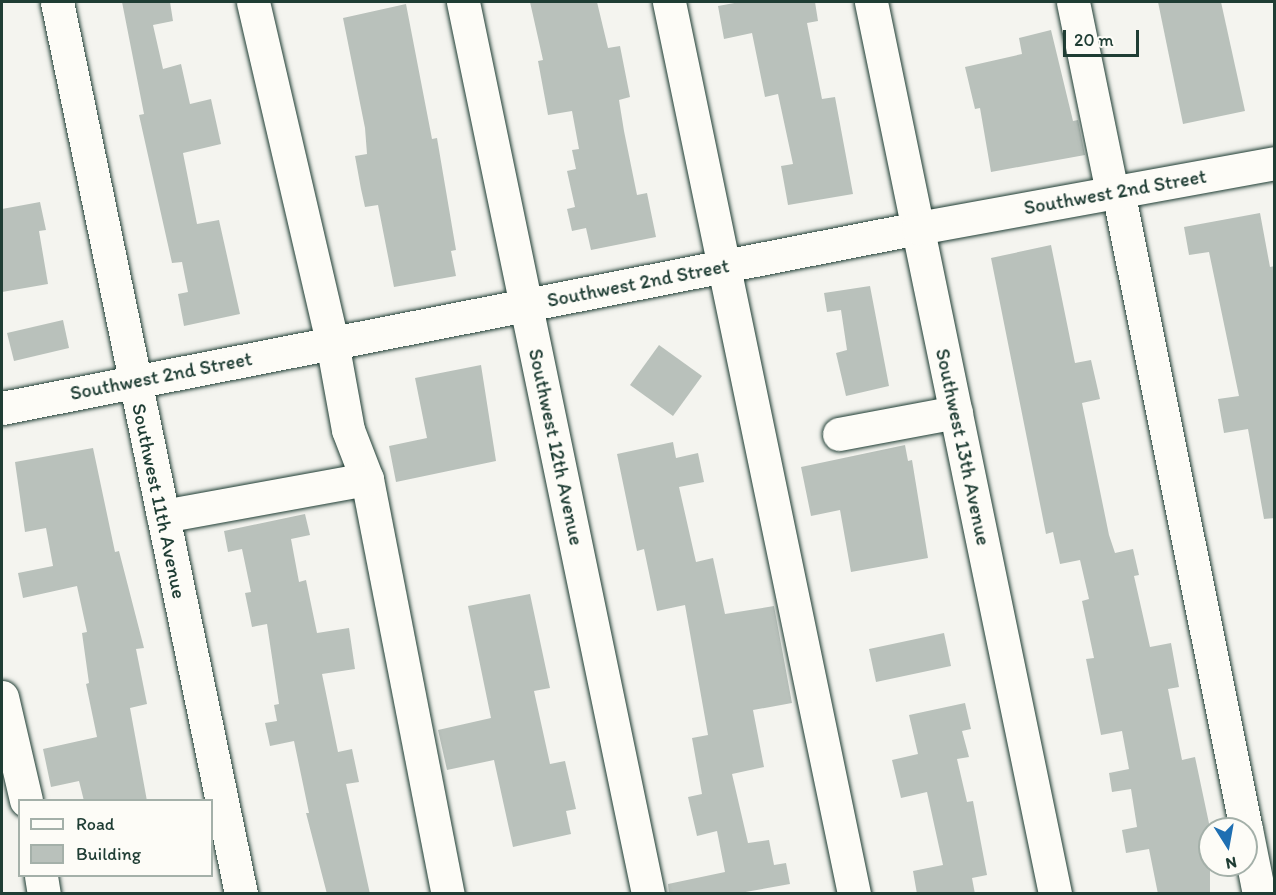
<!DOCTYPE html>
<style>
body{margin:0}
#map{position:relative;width:1276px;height:895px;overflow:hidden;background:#f4f4ef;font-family:Itim,sans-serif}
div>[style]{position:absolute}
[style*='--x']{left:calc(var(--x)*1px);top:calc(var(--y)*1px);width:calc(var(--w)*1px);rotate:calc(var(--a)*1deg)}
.building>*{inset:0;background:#b9c1bb}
.roads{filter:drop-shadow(0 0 2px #1f3d34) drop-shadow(0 0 2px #1f3d34)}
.minor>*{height:33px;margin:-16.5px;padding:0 16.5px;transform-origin:16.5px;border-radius:16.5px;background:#fdfcf7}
span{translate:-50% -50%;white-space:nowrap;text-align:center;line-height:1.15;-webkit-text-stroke:5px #fdfcf7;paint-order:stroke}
.street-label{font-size:20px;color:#1f3d34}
.frame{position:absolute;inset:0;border:3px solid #1f3d34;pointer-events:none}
.legend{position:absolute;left:18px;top:799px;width:195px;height:78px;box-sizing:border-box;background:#fdfcf7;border:2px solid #a4b0a9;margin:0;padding:8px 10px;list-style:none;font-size:18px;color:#1f3d34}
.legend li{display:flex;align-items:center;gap:12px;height:30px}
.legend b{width:30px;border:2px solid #a4b0a9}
.north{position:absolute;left:1198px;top:817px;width:60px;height:60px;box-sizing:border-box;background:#fdfcf7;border:2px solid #a4b0a9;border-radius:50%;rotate:169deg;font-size:16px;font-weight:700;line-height:24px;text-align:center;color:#1f3d34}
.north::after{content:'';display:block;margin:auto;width:21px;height:27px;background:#1f6fb2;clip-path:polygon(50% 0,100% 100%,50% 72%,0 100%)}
.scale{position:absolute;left:1063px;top:30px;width:76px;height:27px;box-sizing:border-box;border:3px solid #1f3d34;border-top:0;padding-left:8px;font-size:18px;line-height:21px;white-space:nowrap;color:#1f3d34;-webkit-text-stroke:4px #fdfcf7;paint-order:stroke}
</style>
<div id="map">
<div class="building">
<i style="clip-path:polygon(122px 2px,170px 2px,173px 21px,153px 25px,163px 69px,181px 64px,190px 104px,211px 99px,221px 144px,183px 153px,197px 224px,219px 220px,240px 314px,184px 326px,178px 294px,188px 292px,182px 262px,172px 263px,139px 115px,144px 114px)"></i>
<i style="clip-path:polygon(530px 2px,597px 2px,608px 48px,620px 46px,630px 97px,619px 100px,624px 131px,637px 195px,647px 193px,656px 237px,591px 250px,586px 228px,572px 231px,567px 209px,575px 207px,567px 171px,576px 169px,572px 150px,579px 149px,572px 111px,548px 115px,538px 61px,543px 60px)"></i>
<i style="clip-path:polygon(740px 2px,815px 2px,818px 21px,807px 23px,822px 99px,835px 97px,853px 194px,788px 205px,781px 166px,793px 164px,778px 94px,765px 97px,752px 33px,724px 39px,718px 6px)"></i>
<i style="clip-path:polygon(1158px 2px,1221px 2px,1245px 111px,1183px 124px)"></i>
<i style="clip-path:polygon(406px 4px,432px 139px,437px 138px,456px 250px,451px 251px,456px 276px,394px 287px,378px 205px,365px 207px,361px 189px,355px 156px,367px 154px,365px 128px,343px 18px)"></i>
<i style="clip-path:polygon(1051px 30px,1073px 121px,1078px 120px,1085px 155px,991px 172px,980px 108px,975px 109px,965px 67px,1022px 54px,1019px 38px)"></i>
<i style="clip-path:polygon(40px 202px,46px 230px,39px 231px,48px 284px,2px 292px,2px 209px)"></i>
<i style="clip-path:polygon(1260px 213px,1270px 267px,1275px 266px,1275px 518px,1264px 519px,1248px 429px,1224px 433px,1218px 399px,1239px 396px,1209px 252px,1189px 255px,1184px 227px)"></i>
<i style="clip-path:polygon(1051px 245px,1075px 363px,1091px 360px,1100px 399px,1082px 403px,1109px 535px,1115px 553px,1133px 549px,1139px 575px,1134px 576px,1150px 647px,1171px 643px,1179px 687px,1168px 689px,1182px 760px,1195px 757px,1210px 828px,1210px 894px,1158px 894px,1149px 849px,1126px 853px,1122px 830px,1137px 827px,1131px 789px,1112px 792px,1109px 773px,1129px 769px,1122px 731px,1101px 735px,1086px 659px,1094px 658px,1082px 601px,1089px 599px,1080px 560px,1060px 564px,1053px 532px,1046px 534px,991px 258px)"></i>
<i style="clip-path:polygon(870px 286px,889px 386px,846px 396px,836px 353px,847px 350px,841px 310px,827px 312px,824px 293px)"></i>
<i style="clip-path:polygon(63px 320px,69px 348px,14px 361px,7px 333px)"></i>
<i style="clip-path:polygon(659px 345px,702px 376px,673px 416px,630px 385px)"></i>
<i style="clip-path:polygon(481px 365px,496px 461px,396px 482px,389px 446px,427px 438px,415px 378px)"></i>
<i style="clip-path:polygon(673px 442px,676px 458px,698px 453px,704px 482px,679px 487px,696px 562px,713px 558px,725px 614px,774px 606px,792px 703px,753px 710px,764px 767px,732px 774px,748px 843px,769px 840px,774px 865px,786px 863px,790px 884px,734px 894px,669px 894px,668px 884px,725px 872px,717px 831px,697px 836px,688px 797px,702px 794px,692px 738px,708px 735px,685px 605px,657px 611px,644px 549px,637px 551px,617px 454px)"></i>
<i style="clip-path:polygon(905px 445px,908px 461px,912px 460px,928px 558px,851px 572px,840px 510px,811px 516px,801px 467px)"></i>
<i style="clip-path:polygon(93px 448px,115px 552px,119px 551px,144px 648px,136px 649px,147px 704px,130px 708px,147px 801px,84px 801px,79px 781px,51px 787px,43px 749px,97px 737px,86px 684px,89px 683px,82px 633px,87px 632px,77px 586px,23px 598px,18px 573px,53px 566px,46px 528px,25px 532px,15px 462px)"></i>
<i style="clip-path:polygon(305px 514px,310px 535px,291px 539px,299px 582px,306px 580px,317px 633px,349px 628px,355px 669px,322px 674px,338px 752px,352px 749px,359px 782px,346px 784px,370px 894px,327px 894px,306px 813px,309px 813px,294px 741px,270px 746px,265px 723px,277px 721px,274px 705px,279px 704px,267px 624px,252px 627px,245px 593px,251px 592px,242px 549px,228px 552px,224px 531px)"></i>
<i style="clip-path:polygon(530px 594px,550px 688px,534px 691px,550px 764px,565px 761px,576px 809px,566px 811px,571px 834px,513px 847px,494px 760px,447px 770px,438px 730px,491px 718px,468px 606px)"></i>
<i style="clip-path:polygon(944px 633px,951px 666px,876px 682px,869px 649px)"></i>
<i style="clip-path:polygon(965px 703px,971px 729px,962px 731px,969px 757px,957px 759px,967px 802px,973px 801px,987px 875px,972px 878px,975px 894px,917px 894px,913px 871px,943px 865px,927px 792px,901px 798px,892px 760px,918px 754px,909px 715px)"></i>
</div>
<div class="roads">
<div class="minor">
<i style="--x:57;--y:2;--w:911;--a:78.34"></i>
<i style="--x:253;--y:2;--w:349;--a:76.9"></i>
<i style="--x:332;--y:342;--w:89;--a:79.7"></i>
<i style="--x:348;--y:430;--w:53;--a:68.8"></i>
<i style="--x:367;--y:479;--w:423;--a:79"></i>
<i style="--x:463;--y:2;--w:911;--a:78.28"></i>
<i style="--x:669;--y:2;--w:911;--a:78.28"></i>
<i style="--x:871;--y:2;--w:911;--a:78.34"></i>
<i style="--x:1073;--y:2;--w:194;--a:78.4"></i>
<i style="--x:1118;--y:191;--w:651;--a:78.66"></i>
<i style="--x:2;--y:408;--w:934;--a:-11.12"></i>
<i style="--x:918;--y:228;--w:362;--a:-10.3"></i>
<i style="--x:839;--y:434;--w:119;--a:-10.6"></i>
<i style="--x:163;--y:516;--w:207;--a:-10.3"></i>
<i style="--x:2;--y:697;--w:106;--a:76.9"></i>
<i style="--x:1246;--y:829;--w:66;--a:78.7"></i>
<i style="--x:41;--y:876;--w:18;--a:81"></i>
</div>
</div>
<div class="street-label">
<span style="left:1115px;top:192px;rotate:-10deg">Southwest 2nd Street</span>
<span style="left:638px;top:283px;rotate:-11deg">Southwest 2nd Street</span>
<span style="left:161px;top:376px;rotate:-11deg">Southwest 2nd Street</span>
<span style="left:556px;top:447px;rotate:78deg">Southwest 12th Avenue</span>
<span style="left:963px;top:447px;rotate:78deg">Southwest 13th Avenue</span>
<span style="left:159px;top:501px;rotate:78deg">Southwest 11th Avenue</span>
</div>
<div class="frame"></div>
<ul class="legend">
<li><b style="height:8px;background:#fdfcf7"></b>Road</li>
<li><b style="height:16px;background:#b9c1bb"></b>Building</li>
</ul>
<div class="north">N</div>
<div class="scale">20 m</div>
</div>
